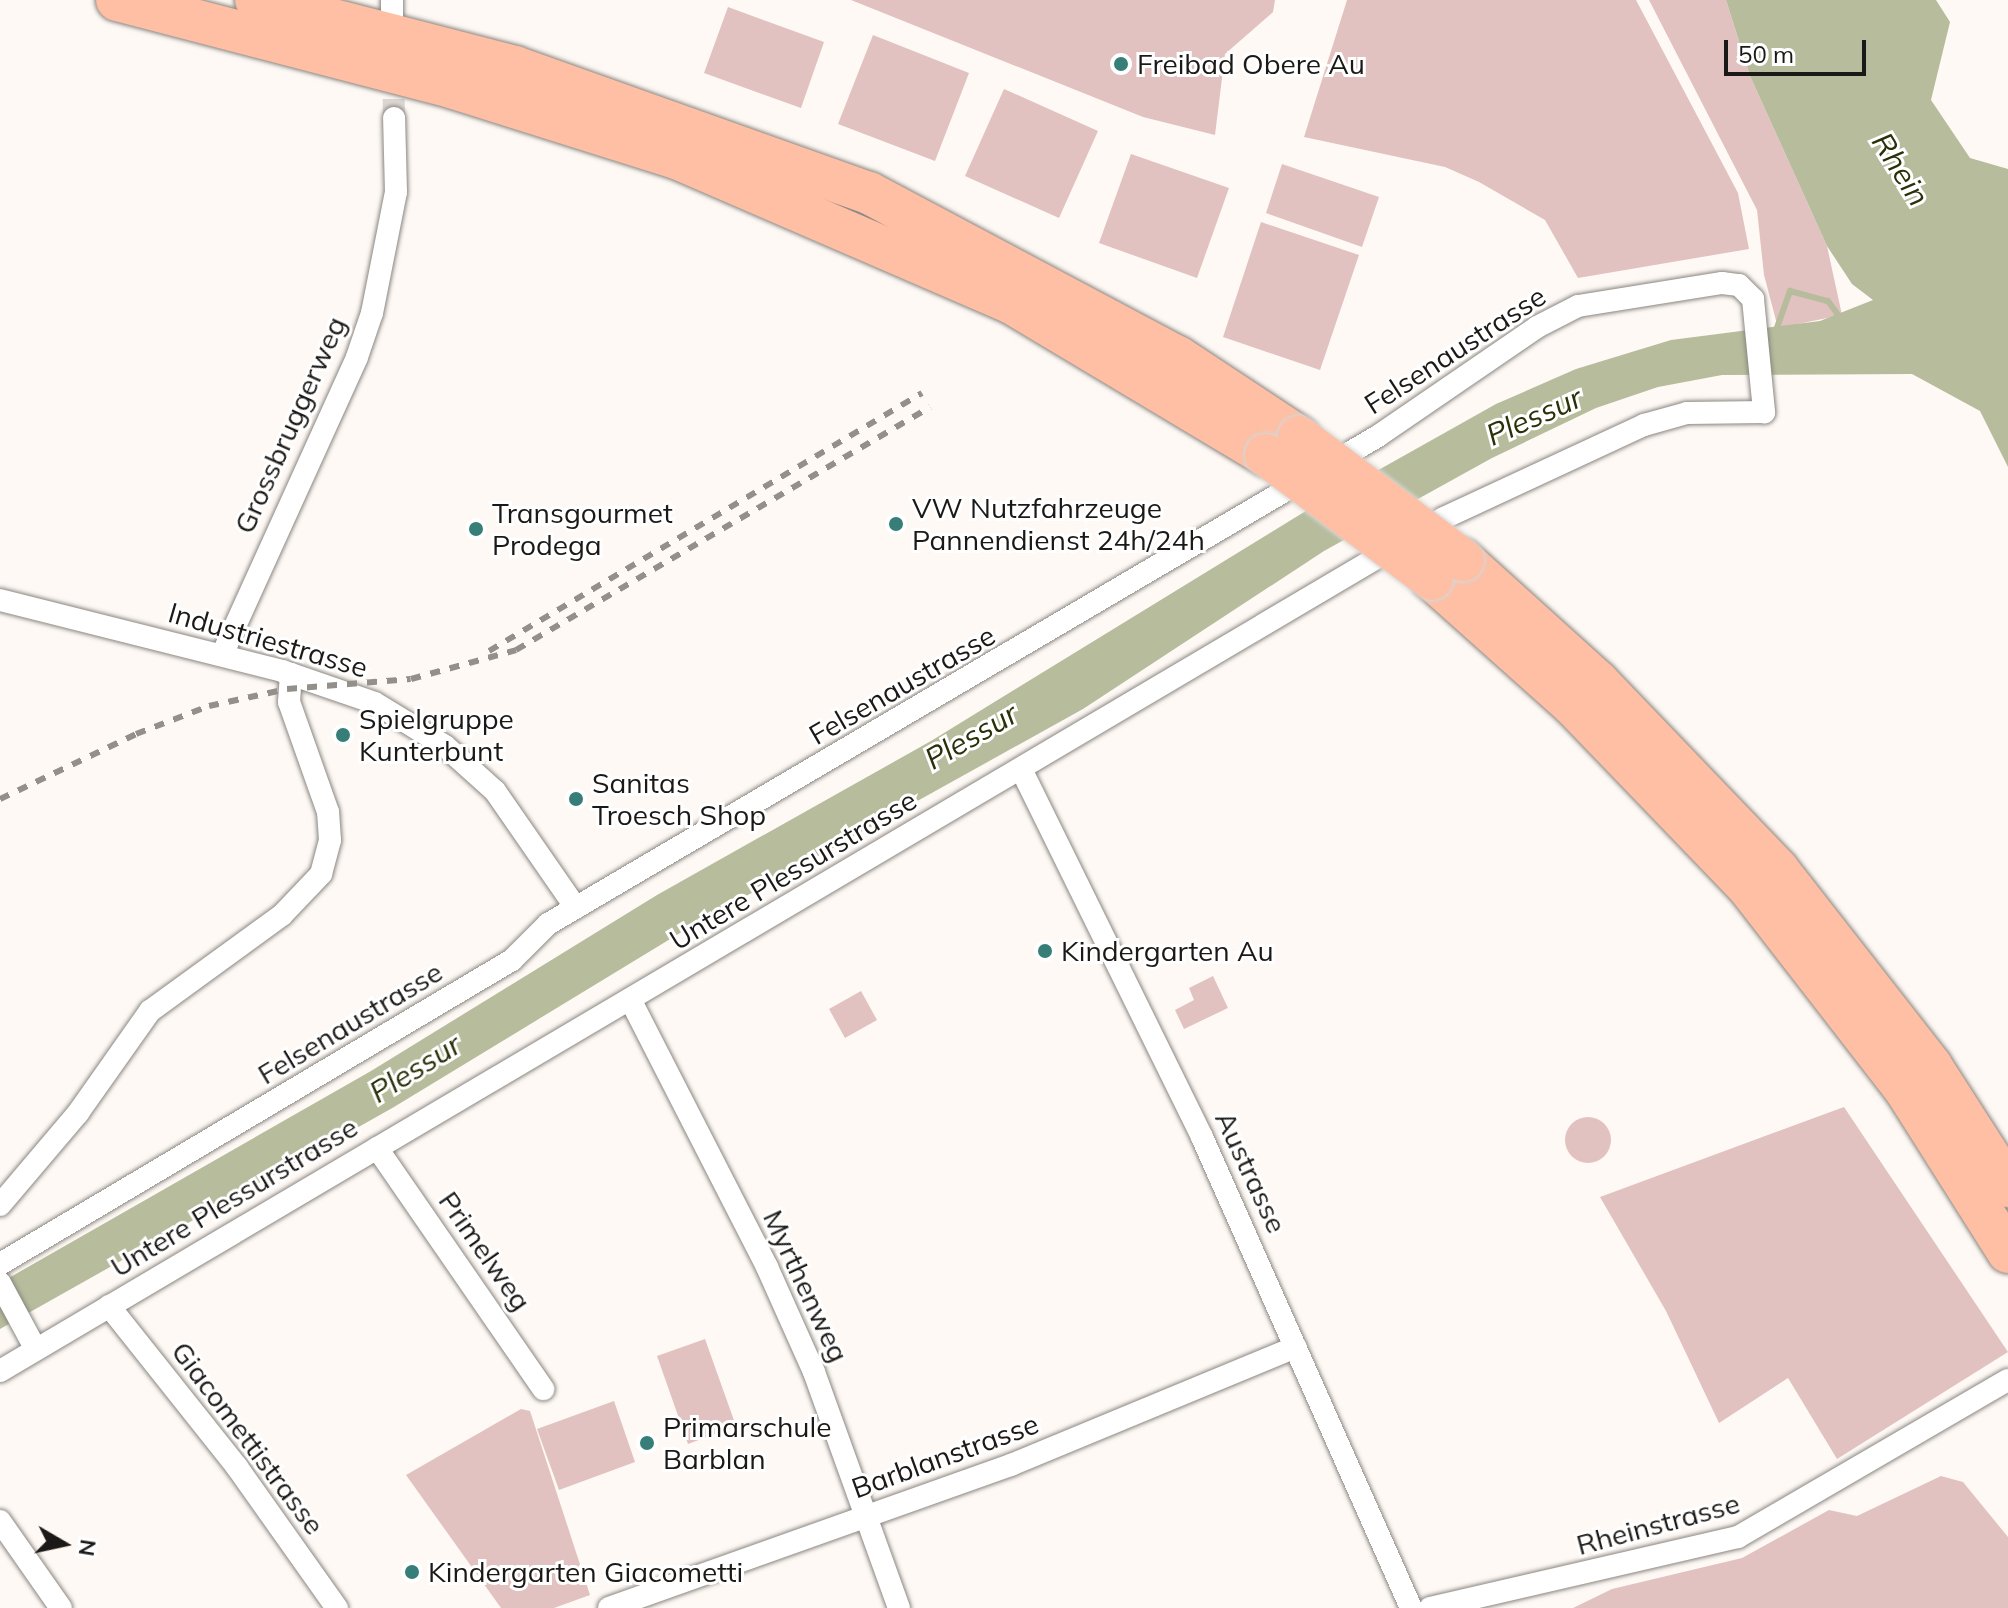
<!DOCTYPE html>
<style>
body{margin:0}
#map{position:relative;width:2008px;height:1608px;overflow:hidden;background:#fef9f4;font-family:Mulish,sans-serif}
div>[style]{position:absolute}
[style*='--x']{left:calc(var(--x)*1px);top:calc(var(--y)*1px);width:calc(var(--w)*1px);rotate:calc(var(--a)*1deg)}
.green>*{inset:0;background:#e1c2c0}
.round{border-radius:50%}
.water>*{inset:0;background:#b6bc9c}
.stream>*{height:6px;margin:-3px;padding:0 3px;transform-origin:3px;border-radius:3px;background:#b6bc9c}
.street-tunnel>*{height:22px;margin-top:-11px;transform-origin:0;background:repeating-linear-gradient(90deg,#dcd7d3 0 22px,transparent 0 33px)}
.roads{filter:drop-shadow(0 0 2px #8a8681) drop-shadow(0 0 2px #8a8681)}
.street>*{height:22px;margin:-11px;padding:0 11px;transform-origin:11px;border-radius:11px;background:#fff}
.highway>*{height:42px;margin:-21px;padding:0 21px;transform-origin:21px;border-radius:21px;background:#febfa4}
.rail>*{height:6px;margin-top:-3px;transform-origin:0;background:repeating-linear-gradient(90deg,#938f8b 0 10px,transparent 0 20px)}
.bridges{filter:drop-shadow(0 0 2px #d6d6d5) drop-shadow(0 0 2px #d6d6d5)}
.highway-bridge>*{height:42px;margin:-21px;padding:0 21px;transform-origin:21px;border-radius:21px;background:#febfa4}
.dots>*{width:22px;height:22px;translate:-50% -50%;box-sizing:border-box;border:4px solid #fff;border-radius:50%}
span{translate:-50% -50%;white-space:nowrap;text-align:center;line-height:1.15;-webkit-text-stroke:6px #fff;paint-order:stroke}
.poi-label{font-size:28px;color:#1b1917}
.left{translate:0 -50%;text-align:left}
.street-label{font-size:28px;color:#1b1917}
.water-label{font-size:30px;color:#2b3008;font-style:italic}
.north{position:absolute;left:24px;top:1504px;width:80px;height:80px;-webkit-text-stroke:6px #fff;paint-order:stroke;rotate:99deg;font-size:22px;font-weight:700;line-height:32px;text-align:center;color:#1b1917}
.north::after{content:'';display:block;margin:auto;width:28px;height:36px;background:#1b1917;clip-path:polygon(50% 0,100% 100%,50% 72%,0 100%)}
.scale{position:absolute;left:1724px;top:40px;width:142px;height:36px;box-sizing:border-box;border:4px solid #1b1917;border-top:0;padding-left:10px;font-size:24px;line-height:28px;white-space:nowrap;color:#1b1917;-webkit-text-stroke:6px #fff;paint-order:stroke}
</style>
<div id="map">
<div class="green">
<i style="clip-path:polygon(851px 0,1275px 0,1273px 12px,1225px 54px,1215px 135px,1143px 117px)"></i>
<i style="clip-path:polygon(1347px 0,1636px 0,1738px 193px,1749px 249px,1578px 278px,1545px 220px,1479px 182px,1445px 167px,1304px 137px)"></i>
<i style="clip-path:polygon(1649px 0,1726px 0,1750px 76px,1827px 246px,1842px 315px,1778px 328px,1764px 275px,1757px 210px)"></i>
<i style="clip-path:polygon(728px 7px,824px 42px,801px 108px,704px 73px)"></i>
<i style="clip-path:polygon(873px 35px,969px 73px,935px 161px,838px 124px)"></i>
<i style="clip-path:polygon(1004px 89px,1098px 131px,1059px 218px,965px 176px)"></i>
<i style="clip-path:polygon(1131px 154px,1229px 188px,1197px 278px,1099px 243px)"></i>
<i style="clip-path:polygon(1282px 164px,1379px 197px,1362px 247px,1266px 213px)"></i>
<i style="clip-path:polygon(1261px 222px,1359px 255px,1320px 370px,1223px 337px)"></i>
<i style="clip-path:polygon(1213px 976px,1228px 1008px,1184px 1029px,1175px 1010px,1194px 1000px,1189px 988px)"></i>
<i style="clip-path:polygon(861px 991px,877px 1020px,845px 1038px,829px 1009px)"></i>
<i style="clip-path:polygon(1844px 1107px,2008px 1352px,1837px 1459px,1788px 1378px,1719px 1423px,1666px 1311px,1600px 1197px)"></i>
<i class="round" style="left:1565px;top:1117px;width:46px;height:46px"></i>
<i style="clip-path:polygon(705px 1339px,736px 1426px,688px 1444px,657px 1356px)"></i>
<i style="clip-path:polygon(614px 1401px,635px 1462px,559px 1490px,537px 1429px)"></i>
<i style="clip-path:polygon(521px 1409px,530px 1411px,590px 1595px,554px 1608px,501px 1608px,406px 1475px)"></i>
<i style="clip-path:polygon(1941px 1476px,1963px 1482px,2008px 1537px,2008px 1608px,1573px 1608px,1612px 1589px,1742px 1558px,1829px 1510px,1857px 1516px)"></i>
</div>
<div class="water">
<i style="clip-path:polygon(1726px 0,1936px 0,1950px 22px,1931px 100px,1970px 158px,2008px 169px,2008px 467px,1980px 411px,1912px 374px,1722px 375px,1658px 387px,1596px 408px,1492px 458px,1324px 551px,1083px 709px,685px 930px,394px 1107px,0 1329px,0 1283px,371px 1071px,657px 895px,931px 741px,1309px 509px,1496px 404px,1576px 369px,1671px 340px,1820px 321px,1873px 300px,1852px 284px,1827px 246px,1750px 76px)"></i>
</div>
<div class="stream">
<i style="--x:1775;--y:333;--w:45;--a:-70.3"></i>
<i style="--x:1790;--y:291;--w:39;--a:15"></i>
<i style="--x:1828;--y:301;--w:26;--a:54"></i>
</div>
<div class="street-tunnel">
<i style="--x:393;--y:66;--w:52;--a:88.9"></i>
</div>
<div class="roads">
<div class="street">
<i style="--x:392;--y:16;--w:16;--a:-90"></i>
<i style="--x:0;--y:600;--w:291;--a:14.1"></i>
<i style="--x:282;--y:671;--w:98;--a:19"></i>
<i style="--x:375;--y:703;--w:82;--a:31.6"></i>
<i style="--x:445;--y:746;--w:67;--a:42"></i>
<i style="--x:495;--y:791;--w:142;--a:55.3"></i>
<i style="--x:222;--y:655;--w:327;--a:-65.6"></i>
<i style="--x:357;--y:357;--w:46;--a:-71.2"></i>
<i style="--x:372;--y:313;--w:123;--a:-78.8"></i>
<i style="--x:396;--y:192;--w:74;--a:-91.5"></i>
<i style="--x:1021;--y:769;--w:410;--a:63.8"></i>
<i style="--x:1202;--y:1137;--w:515;--a:66.07"></i>
<i style="--x:631;--y:1001;--w:299;--a:62.9"></i>
<i style="--x:767;--y:1267;--w:115;--a:65.9"></i>
<i style="--x:814;--y:1372;--w:251;--a:70.2"></i>
<i style="--x:377;--y:1148;--w:293;--a:55.4"></i>
<i style="--x:0;--y:1205;--w:121;--a:-49.7"></i>
<i style="--x:78;--y:1113;--w:125;--a:-54.8"></i>
<i style="--x:150;--y:1011;--w:163;--a:-36"></i>
<i style="--x:282;--y:915;--w:57;--a:-46.4"></i>
<i style="--x:321;--y:874;--w:35;--a:-75"></i>
<i style="--x:330;--y:840;--w:28;--a:-94"></i>
<i style="--x:328;--y:812;--w:117;--a:-109.5"></i>
<i style="--x:289;--y:702;--w:28;--a:-86"></i>
<i style="--x:0;--y:1264;--w:595;--a:-30.7"></i>
<i style="--x:512;--y:960;--w:51;--a:-45"></i>
<i style="--x:548;--y:924;--w:963;--a:-30.45"></i>
<i style="--x:1378;--y:436;--w:193;--a:-34.4"></i>
<i style="--x:1537;--y:327;--w:46;--a:-27.1"></i>
<i style="--x:1578;--y:306;--w:146;--a:-9.1"></i>
<i style="--x:1722;--y:283;--w:17;--a:7"></i>
<i style="--x:1739;--y:285;--w:20;--a:45"></i>
<i style="--x:1753;--y:299;--w:114;--a:84.4"></i>
<i style="--x:1764;--y:412;--w:77;--a:179.3"></i>
<i style="--x:1687;--y:413;--w:45;--a:164.4"></i>
<i style="--x:1644;--y:425;--w:221;--a:155.1"></i>
<i style="--x:1444;--y:518;--w:1677;--a:149.43"></i>
<i style="--x:0;--y:1283;--w:74;--a:61.7"></i>
<i style="--x:109;--y:1306;--w:206;--a:51.5"></i>
<i style="--x:237;--y:1467;--w:173;--a:54.7"></i>
<i style="--x:0;--y:1521;--w:106;--a:55"></i>
<i style="--x:609;--y:1608;--w:427;--a:-19.6"></i>
<i style="--x:1011;--y:1465;--w:308;--a:-22.5"></i>
<i style="--x:1430;--y:1608;--w:316;--a:-13"></i>
<i style="--x:1738;--y:1537;--w:312;--a:-30.2"></i>
</div>
<div class="highway">
<i style="--x:117;--y:0;--w:348;--a:14.6"></i>
<i style="--x:454;--y:88;--w:236;--a:17.5"></i>
<i style="--x:679;--y:159;--w:361;--a:23.4"></i>
<i style="--x:1010;--y:302;--w:298;--a:30.9"></i>
<i style="--x:256;--y:0;--w:268;--a:14.5"></i>
<i style="--x:515;--y:67;--w:376;--a:19.6"></i>
<i style="--x:869;--y:193;--w:350;--a:28"></i>
<i style="--x:1178;--y:357;--w:145;--a:33.5"></i>
<i style="--x:1463;--y:560;--w:182;--a:42.1"></i>
<i style="--x:1598;--y:682;--w:260;--a:46.2"></i>
<i style="--x:1778;--y:870;--w:249;--a:52"></i>
<i style="--x:1931;--y:1066;--w:143;--a:57.3"></i>
<i style="--x:1432;--y:579;--w:191;--a:41.8"></i>
<i style="--x:1574;--y:706;--w:252;--a:46.1"></i>
<i style="--x:1749;--y:888;--w:254;--a:52.2"></i>
<i style="--x:1905;--y:1089;--w:193;--a:57.7"></i>
</div>
</div>
<div class="rail">
<i style="--x:489;--y:651;--w:504;--a:-30.79"></i>
<i style="--x:0;--y:799;--w:151;--a:-25.5"></i>
<i style="--x:136;--y:734;--w:78;--a:-21"></i>
<i style="--x:209;--y:706;--w:80;--a:-12.3"></i>
<i style="--x:287;--y:689;--w:124;--a:-4.6"></i>
<i style="--x:411;--y:679;--w:109;--a:-15.4"></i>
<i style="--x:516;--y:650;--w:480;--a:-30.4"></i>
</div>
<div class="bridges">
<div class="highway-bridge">
<i style="--x:1299;--y:437;--w:205;--a:36.9"></i>
<i style="--x:1266;--y:455;--w:207;--a:36.8"></i>
</div>
</div>
<div class="dots">
<i style="left:1121px;top:64px;background:#377e78"></i>
<i style="left:896px;top:524px;background:#377e78"></i>
<i style="left:476px;top:529px;background:#377e78"></i>
<i style="left:343px;top:735px;background:#377e78"></i>
<i style="left:576px;top:799px;background:#377e78"></i>
<i style="left:1045px;top:951px;background:#377e78"></i>
<i style="left:647px;top:1443px;background:#377e78"></i>
<i style="left:412px;top:1572px;background:#377e78"></i>
</div>
<div class="poi-label">
<span class="left" style="left:1137px;top:64px">Freibad Obere Au</span>
<span class="left" style="left:912px;top:524px">VW Nutzfahrzeuge<br>Pannendienst 24h/24h</span>
<span class="left" style="left:492px;top:529px">Transgourmet<br>Prodega</span>
<span class="left" style="left:359px;top:735px">Spielgruppe<br>Kunterbunt</span>
<span class="left" style="left:592px;top:799px">Sanitas<br>Troesch Shop</span>
<span class="left" style="left:1061px;top:951px">Kindergarten Au</span>
<span class="left" style="left:663px;top:1443px">Primarschule<br>Barblan</span>
<span class="left" style="left:428px;top:1572px">Kindergarten Giacometti</span>
</div>
<div class="street-label">
<span style="left:1455px;top:350px;rotate:-33deg">Felsenaustrasse</span>
<span style="left:290px;top:425px;rotate:-66deg">Grossbruggerweg</span>
<span style="left:268px;top:640px;rotate:16deg">Industriestrasse</span>
<span style="left:902px;top:685px;rotate:-30deg">Felsenaustrasse</span>
<span style="left:793px;top:870px;rotate:-31deg">Untere Plessurstrasse</span>
<span style="left:350px;top:1023px;rotate:-31deg">Felsenaustrasse</span>
<span style="left:1251px;top:1172px;rotate:65deg">Austrasse</span>
<span style="left:234px;top:1197px;rotate:-31deg">Untere Plessurstrasse</span>
<span style="left:485px;top:1251px;rotate:55deg">Primelweg</span>
<span style="left:806px;top:1286px;rotate:65deg">Myrthenweg</span>
<span style="left:248px;top:1438px;rotate:53deg">Giacomettistrasse</span>
<span style="left:945px;top:1456px;rotate:-20deg">Barblanstrasse</span>
<span style="left:1658px;top:1524px;rotate:-15deg">Rheinstrasse</span>
</div>
<div class="water-label">
<span style="left:1901px;top:169px;rotate:58deg">Rhein</span>
<span style="left:1534px;top:416px;rotate:-24deg">Plessur</span>
<span style="left:971px;top:736px;rotate:-30deg">Plessur</span>
<span style="left:415px;top:1068px;rotate:-32deg">Plessur</span>
</div>
<div class="north">N</div>
<div class="scale">50 m</div>
</div>
